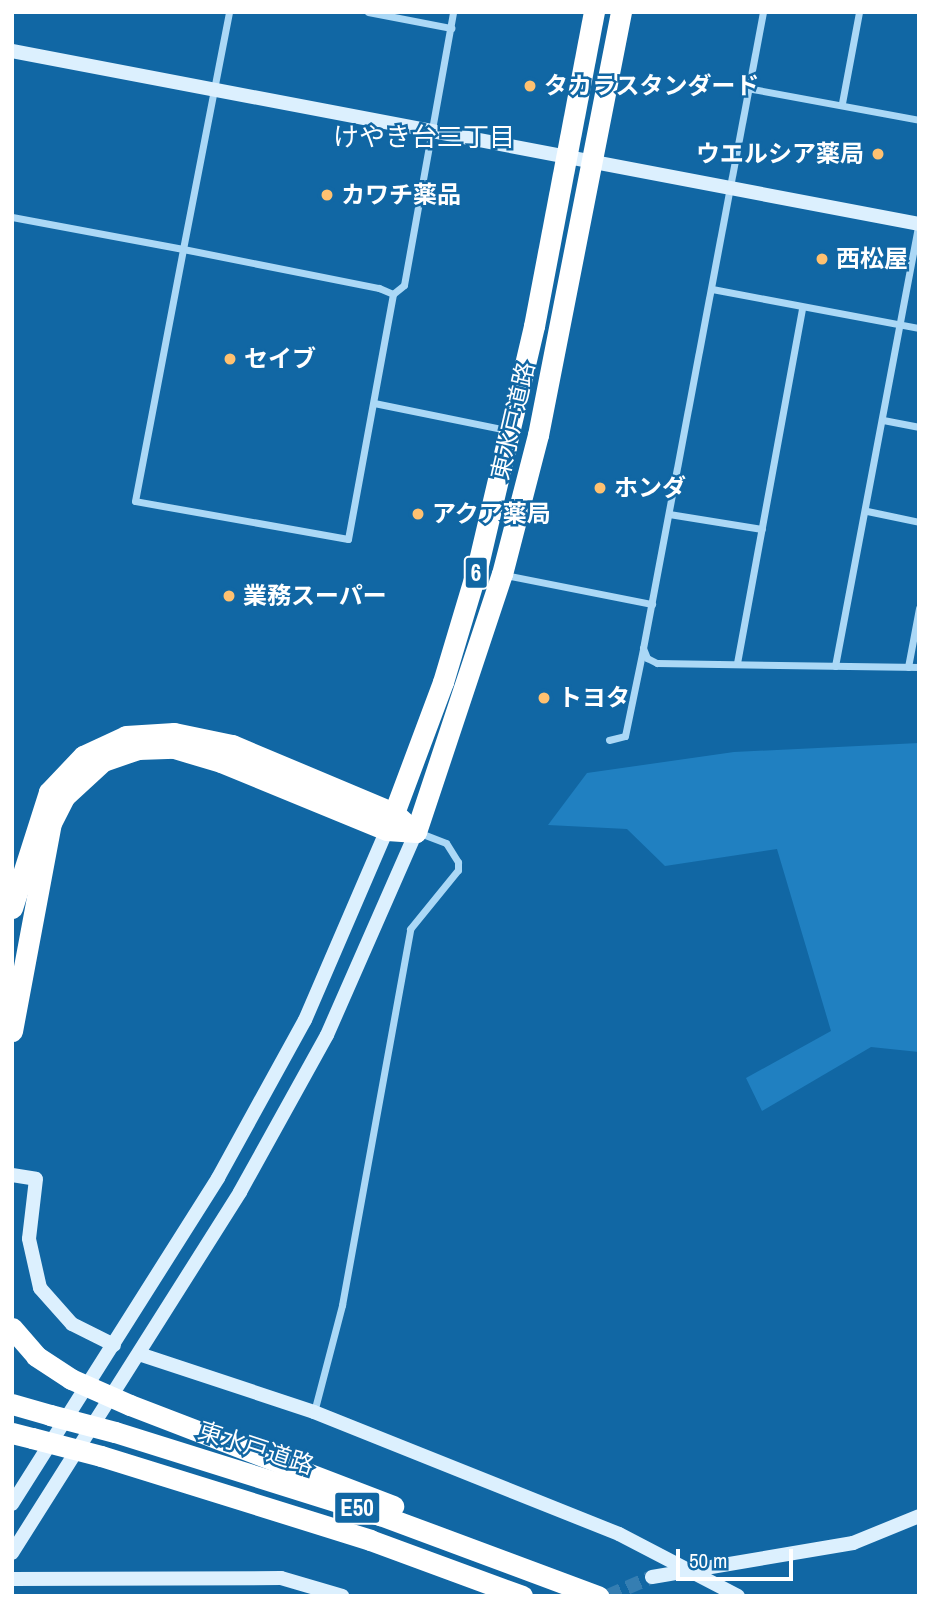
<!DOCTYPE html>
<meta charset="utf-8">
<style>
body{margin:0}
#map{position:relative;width:931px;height:1608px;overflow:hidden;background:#1167a4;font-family:"Archivo Narrow","Noto Sans JP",sans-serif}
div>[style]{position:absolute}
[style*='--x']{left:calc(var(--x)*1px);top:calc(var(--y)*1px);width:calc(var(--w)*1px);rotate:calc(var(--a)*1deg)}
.green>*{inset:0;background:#2080c1}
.secondary-tunnel>*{height:14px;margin-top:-7px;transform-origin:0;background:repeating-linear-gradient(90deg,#357eb2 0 14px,transparent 0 21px)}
.street>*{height:7px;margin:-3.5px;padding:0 3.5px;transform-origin:3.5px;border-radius:3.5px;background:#abd8f6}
.secondary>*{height:14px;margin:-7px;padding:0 7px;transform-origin:7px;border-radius:7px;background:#dcf0fe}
.highway>*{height:21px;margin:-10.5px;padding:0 10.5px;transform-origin:10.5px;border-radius:10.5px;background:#fff}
.highway-bridge>*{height:21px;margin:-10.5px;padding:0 10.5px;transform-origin:10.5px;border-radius:10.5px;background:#fff}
.dots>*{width:19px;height:19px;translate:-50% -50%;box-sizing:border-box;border:4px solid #1167a4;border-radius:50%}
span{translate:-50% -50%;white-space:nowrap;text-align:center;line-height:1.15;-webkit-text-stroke:5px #1167a4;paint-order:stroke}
.shield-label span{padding:2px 5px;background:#1167a4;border:2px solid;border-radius:5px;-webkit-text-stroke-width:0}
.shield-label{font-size:23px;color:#fff;font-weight:700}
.poi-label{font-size:24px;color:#fff;font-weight:700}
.left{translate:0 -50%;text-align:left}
.right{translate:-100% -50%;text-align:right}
.street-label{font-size:24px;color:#fff}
.neighbourhood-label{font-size:26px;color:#fff}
.frame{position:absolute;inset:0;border:14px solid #fff;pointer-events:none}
.scale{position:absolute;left:676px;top:1549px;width:117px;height:32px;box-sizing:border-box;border:4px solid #fff;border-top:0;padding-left:9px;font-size:21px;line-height:24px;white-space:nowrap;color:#fff;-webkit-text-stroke:5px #1167a4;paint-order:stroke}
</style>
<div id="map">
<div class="green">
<i style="clip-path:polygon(919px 743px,919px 1052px,871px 1047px,762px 1111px,746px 1078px,831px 1031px,777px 849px,665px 866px,627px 829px,548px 825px,587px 773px,734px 752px)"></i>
</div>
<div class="secondary-tunnel">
<i style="--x:608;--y:1596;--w:48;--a:-23.4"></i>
</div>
<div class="street">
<i style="--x:368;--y:12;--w:85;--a:10.9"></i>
<i style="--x:763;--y:12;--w:647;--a:100.68"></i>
<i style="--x:643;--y:648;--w:11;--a:68"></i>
<i style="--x:647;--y:658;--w:11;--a:27"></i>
<i style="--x:657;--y:663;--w:262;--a:0.9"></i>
<i style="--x:747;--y:88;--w:175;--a:10.5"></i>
<i style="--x:842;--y:103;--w:93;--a:-79.4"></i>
<i style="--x:12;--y:217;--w:174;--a:10.6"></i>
<i style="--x:183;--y:249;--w:200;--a:11.3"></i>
<i style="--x:379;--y:288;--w:15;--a:23"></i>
<i style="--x:393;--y:294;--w:249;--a:100.4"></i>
<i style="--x:348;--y:539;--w:216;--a:-169.9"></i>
<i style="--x:135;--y:501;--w:257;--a:-79.2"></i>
<i style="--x:183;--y:249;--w:241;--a:-79"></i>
<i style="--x:712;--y:289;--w:211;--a:10.7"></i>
<i style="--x:393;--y:294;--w:14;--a:-39"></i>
<i style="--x:404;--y:285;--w:277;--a:-79.8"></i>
<i style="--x:374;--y:403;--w:136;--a:11.5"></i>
<i style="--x:883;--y:420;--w:37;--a:11"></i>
<i style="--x:867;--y:511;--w:53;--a:11.9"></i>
<i style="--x:669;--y:514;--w:94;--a:9.2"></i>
<i style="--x:505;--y:575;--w:150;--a:11.2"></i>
<i style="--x:737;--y:663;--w:360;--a:-79.6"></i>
<i style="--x:835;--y:666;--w:451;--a:-79.3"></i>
<i style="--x:908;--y:667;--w:60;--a:-79.4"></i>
<i style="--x:609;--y:740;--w:16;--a:-14"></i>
<i style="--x:625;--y:736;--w:89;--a:-78.3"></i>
<i style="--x:314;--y:1412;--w:111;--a:-75.3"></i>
<i style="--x:342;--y:1305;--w:382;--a:-79.7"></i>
<i style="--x:410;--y:929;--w:76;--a:-50.9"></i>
<i style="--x:458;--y:870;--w:8;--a:-90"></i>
<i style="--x:458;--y:862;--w:22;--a:-122"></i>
<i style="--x:446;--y:843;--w:31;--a:-159"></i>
</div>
<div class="secondary">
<i style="--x:12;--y:51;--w:923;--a:10.8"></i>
<i style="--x:12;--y:1175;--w:24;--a:9"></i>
<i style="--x:36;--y:1179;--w:60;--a:96.7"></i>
<i style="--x:29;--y:1239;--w:50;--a:77.3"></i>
<i style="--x:40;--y:1288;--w:48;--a:48.4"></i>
<i style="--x:72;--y:1324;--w:47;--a:26.6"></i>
<i style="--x:139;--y:1354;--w:184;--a:18.3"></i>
<i style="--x:314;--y:1412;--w:328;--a:21.8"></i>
<i style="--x:619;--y:1534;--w:134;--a:27.5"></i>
<i style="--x:12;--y:1504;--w:386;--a:-57.7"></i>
<i style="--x:218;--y:1178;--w:180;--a:-61.2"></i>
<i style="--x:305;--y:1020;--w:212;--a:-66.7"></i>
<i style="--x:12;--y:1553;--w:427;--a:-57.7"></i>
<i style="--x:240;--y:1192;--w:179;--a:-61"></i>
<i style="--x:327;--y:1035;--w:222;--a:-66.3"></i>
<i style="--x:652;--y:1577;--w:204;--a:-9.6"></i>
<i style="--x:853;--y:1543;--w:71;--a:-22.2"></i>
<i style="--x:12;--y:1579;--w:269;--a:-0.2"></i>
<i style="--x:281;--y:1578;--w:64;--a:16.4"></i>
</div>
<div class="highway">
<i style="--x:394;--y:813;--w:140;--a:-69.5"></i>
<i style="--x:443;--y:682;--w:118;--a:-73.3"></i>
<i style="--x:477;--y:569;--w:250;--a:-76.8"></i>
<i style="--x:534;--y:326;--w:320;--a:-79.2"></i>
<i style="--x:416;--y:832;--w:272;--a:-71.6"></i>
<i style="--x:502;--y:574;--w:144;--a:-75.5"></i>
<i style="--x:538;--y:435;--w:431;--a:-78.9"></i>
<i style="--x:12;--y:908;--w:122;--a:-72.3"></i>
<i style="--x:49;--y:792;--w:50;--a:-46.6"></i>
<i style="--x:83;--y:756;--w:47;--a:-24.9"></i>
<i style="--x:126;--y:736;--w:48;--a:-3.6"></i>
<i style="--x:174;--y:733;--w:59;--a:11.7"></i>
<i style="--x:232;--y:745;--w:176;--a:22.8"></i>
<i style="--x:394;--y:813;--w:13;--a:42"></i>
<i style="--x:12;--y:1031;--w:212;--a:-79.4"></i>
<i style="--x:51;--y:823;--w:30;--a:-63"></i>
<i style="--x:65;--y:796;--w:52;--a:-42.6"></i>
<i style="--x:103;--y:761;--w:37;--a:-19"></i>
<i style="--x:138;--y:749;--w:36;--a:-2"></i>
<i style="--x:174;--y:748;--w:49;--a:16.6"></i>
<i style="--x:221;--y:762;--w:179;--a:22.3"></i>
<i style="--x:387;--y:830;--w:29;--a:4"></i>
<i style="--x:12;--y:1328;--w:37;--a:49"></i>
<i style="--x:36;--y:1356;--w:42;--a:33.3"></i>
<i style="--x:12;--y:1404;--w:40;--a:16"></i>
<i style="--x:130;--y:1405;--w:282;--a:21"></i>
<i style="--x:115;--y:1432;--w:278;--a:17.4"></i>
<i style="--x:380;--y:1515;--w:233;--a:20.4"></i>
<i style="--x:12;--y:1433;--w:21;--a:14"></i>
<i style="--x:101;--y:1456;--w:282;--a:17.3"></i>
<i style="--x:370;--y:1540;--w:162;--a:20.2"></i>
</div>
<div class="highway-bridge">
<i style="--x:71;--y:1379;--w:64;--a:23.8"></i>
<i style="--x:50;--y:1415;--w:67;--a:14.7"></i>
<i style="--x:32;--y:1438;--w:71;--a:14.6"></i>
</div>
<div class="dots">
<i style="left:530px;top:86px;background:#ffc170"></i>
<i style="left:878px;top:154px;background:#ffc170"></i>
<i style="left:327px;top:195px;background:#ffc170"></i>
<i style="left:822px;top:259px;background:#ffc170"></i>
<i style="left:230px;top:359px;background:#ffc170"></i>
<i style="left:600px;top:488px;background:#ffc170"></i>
<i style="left:418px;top:514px;background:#ffc170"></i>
<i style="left:229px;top:596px;background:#ffc170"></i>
<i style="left:544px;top:698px;background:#ffc170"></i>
</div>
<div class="shield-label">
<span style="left:476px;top:573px">6</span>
<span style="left:357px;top:1508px">E50</span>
</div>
<div class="poi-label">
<span class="left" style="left:544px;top:86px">タカラスタンダード</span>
<span class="right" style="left:864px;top:154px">ウエルシア薬局</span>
<span class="left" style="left:341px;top:195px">カワチ薬品</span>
<span class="left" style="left:836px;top:259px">西松屋</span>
<span class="left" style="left:244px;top:359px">セイブ</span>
<span class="left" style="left:614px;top:488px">ホンダ</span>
<span class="left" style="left:432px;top:514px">アクア薬局</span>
<span class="left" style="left:243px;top:596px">業務スーパー</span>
<span class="left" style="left:558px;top:698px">トヨタ</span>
</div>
<div class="street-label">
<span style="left:513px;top:421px;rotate:-77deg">東水戸道路</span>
<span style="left:256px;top:1448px;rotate:18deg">東水戸道路</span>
</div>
<div class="neighbourhood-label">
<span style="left:424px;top:137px">けやき台三丁目</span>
</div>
<div class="frame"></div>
<div class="scale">50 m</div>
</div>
